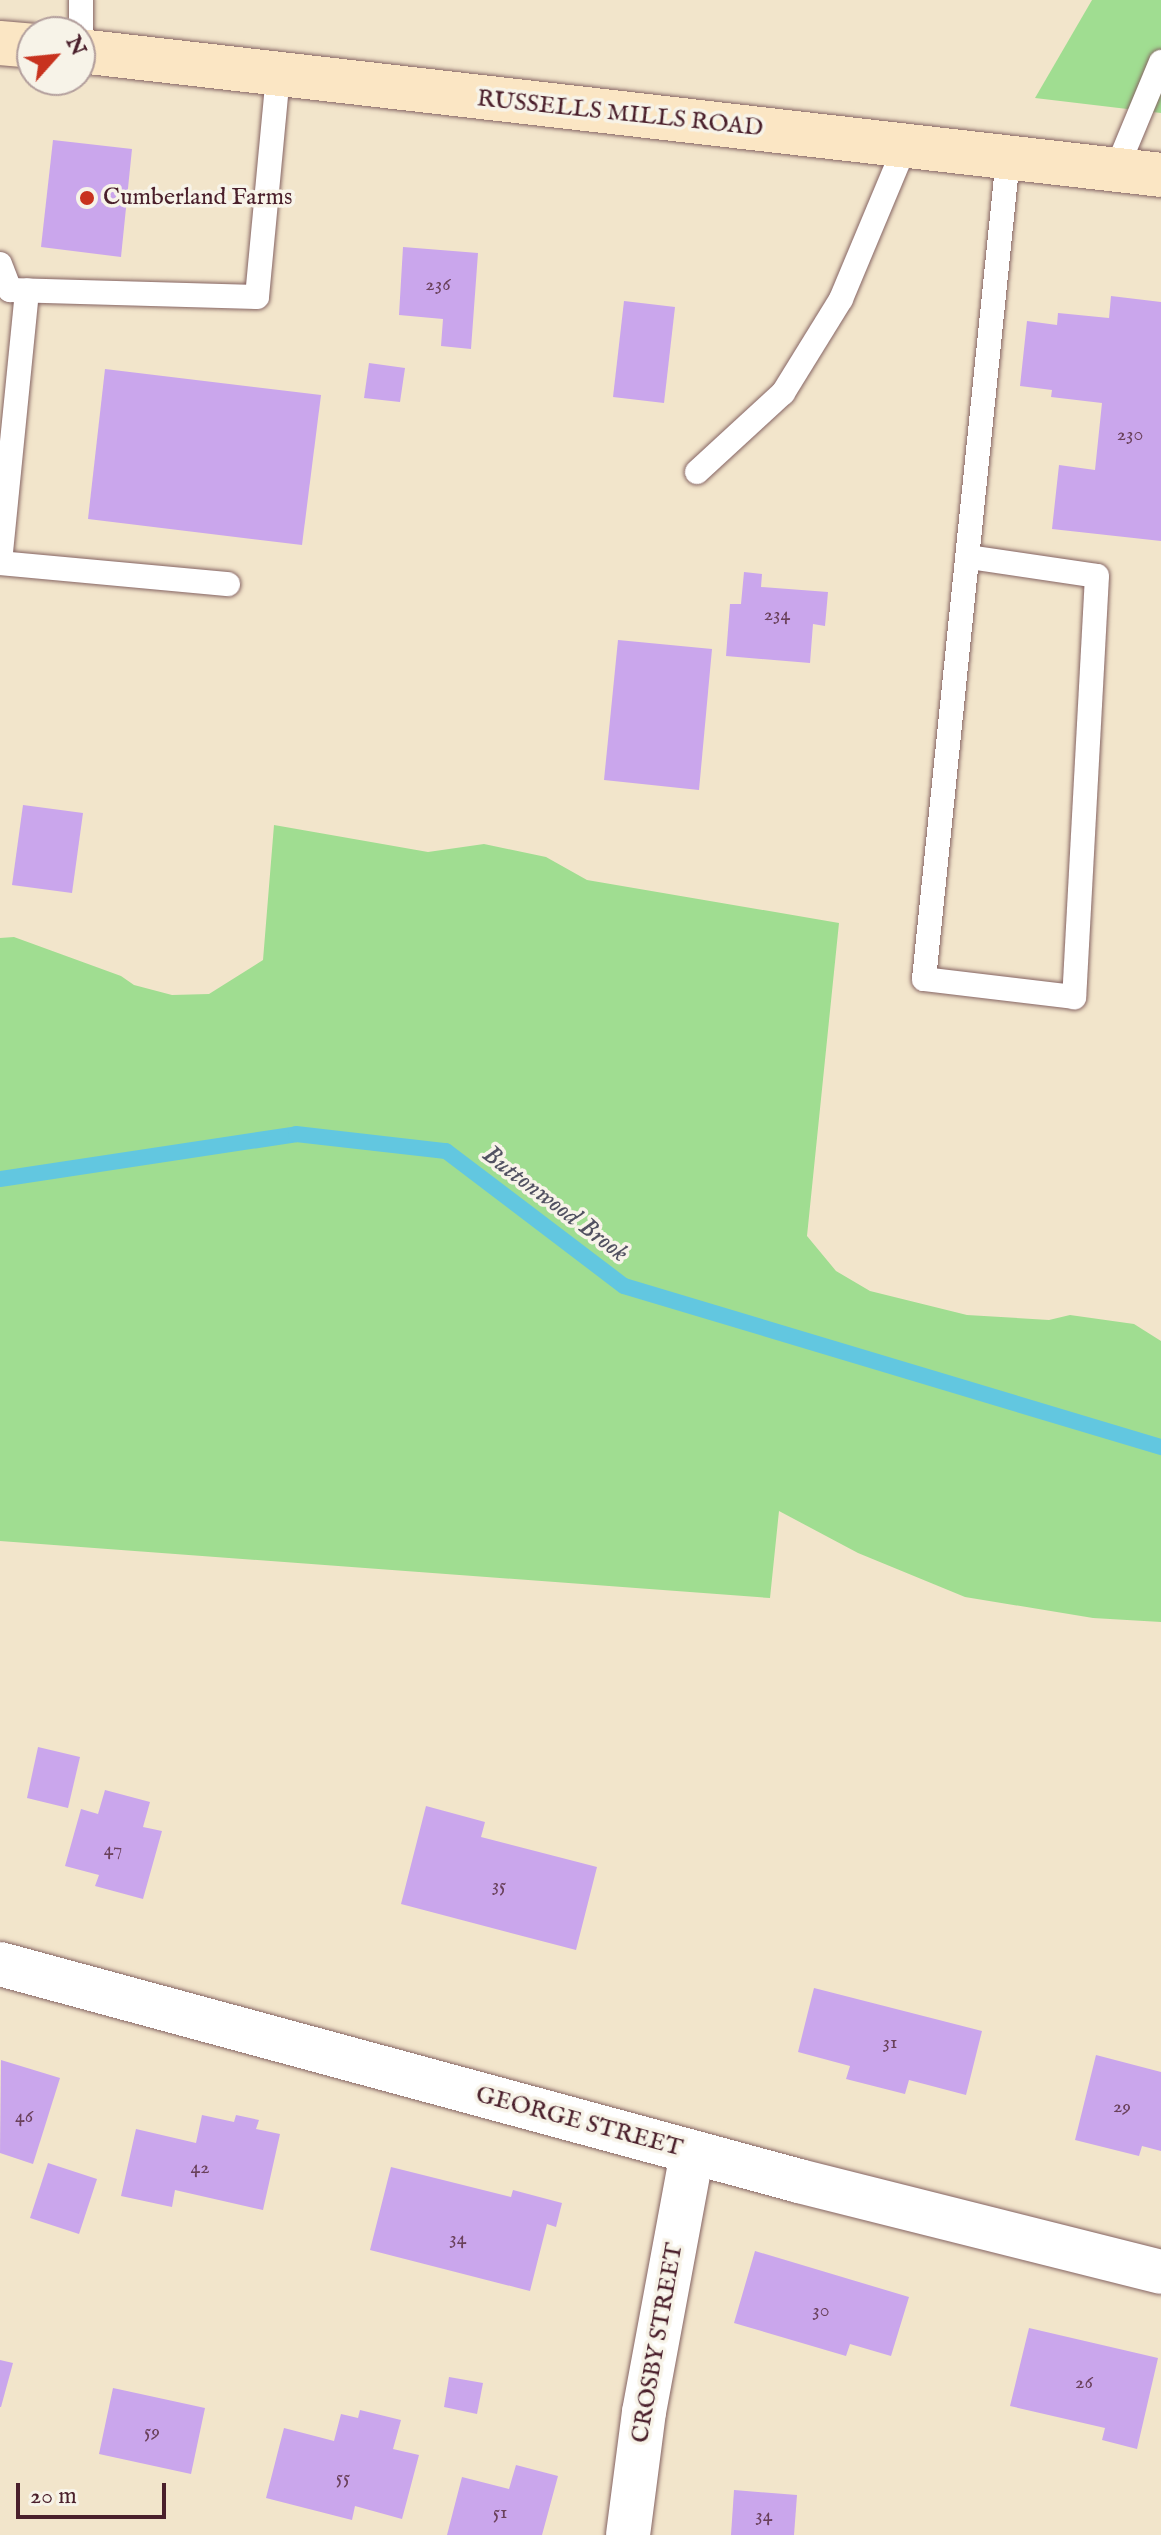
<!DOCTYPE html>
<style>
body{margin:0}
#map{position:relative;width:1161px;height:2535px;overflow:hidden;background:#f2e5cb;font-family:"IM FELL English",serif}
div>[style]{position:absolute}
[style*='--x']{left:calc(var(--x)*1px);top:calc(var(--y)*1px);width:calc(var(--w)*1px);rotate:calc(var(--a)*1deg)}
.green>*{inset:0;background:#a0dd91}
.stream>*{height:16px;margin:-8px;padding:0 8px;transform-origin:8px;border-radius:8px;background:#62c7e0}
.building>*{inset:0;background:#caa6ec}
.roads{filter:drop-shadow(0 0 2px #856463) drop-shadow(0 0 2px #856463)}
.service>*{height:24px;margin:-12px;padding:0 12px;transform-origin:12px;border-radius:12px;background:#fff}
.minor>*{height:44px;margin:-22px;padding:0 22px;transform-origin:22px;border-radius:22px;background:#fff}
.secondary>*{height:44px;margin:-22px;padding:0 22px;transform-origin:22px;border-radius:22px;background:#fbe6c4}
.dots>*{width:22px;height:22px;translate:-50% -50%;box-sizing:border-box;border:4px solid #f7f3e8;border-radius:50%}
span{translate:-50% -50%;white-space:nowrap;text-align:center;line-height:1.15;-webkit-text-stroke:7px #f7f3e8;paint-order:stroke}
.number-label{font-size:20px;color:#6a415b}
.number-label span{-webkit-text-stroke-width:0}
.street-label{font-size:24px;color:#4a1f2b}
.poi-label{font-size:24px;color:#4a1f2b}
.left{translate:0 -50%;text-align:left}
.water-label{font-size:26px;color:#515161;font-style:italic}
.north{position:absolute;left:16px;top:16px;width:80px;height:80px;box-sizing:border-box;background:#f7f3e8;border:2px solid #b29e9c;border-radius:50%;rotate:63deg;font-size:22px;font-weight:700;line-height:32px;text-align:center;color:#4a1f2b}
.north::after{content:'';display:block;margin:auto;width:28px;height:36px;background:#c8321e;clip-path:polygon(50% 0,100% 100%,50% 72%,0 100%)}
.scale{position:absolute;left:16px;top:2483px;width:150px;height:36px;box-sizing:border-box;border:4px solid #4a1f2b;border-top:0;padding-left:10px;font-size:24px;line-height:28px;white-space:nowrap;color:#4a1f2b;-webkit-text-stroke:6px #f7f3e8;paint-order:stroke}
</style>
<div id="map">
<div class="green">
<i style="clip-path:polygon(1092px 0,1161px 0,1161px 113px,1035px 98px)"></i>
<i style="clip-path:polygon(274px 825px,428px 852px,484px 844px,546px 857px,587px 880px,839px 923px,807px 1236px,836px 1271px,870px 1291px,967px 1315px,1049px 1320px,1070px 1315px,1134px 1324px,1161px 1341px,1161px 1622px,1093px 1618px,965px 1597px,858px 1553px,779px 1511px,770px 1598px,0 1541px,0 938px,14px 937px,121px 976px,134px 985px,172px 995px,209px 994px,263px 960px)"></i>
</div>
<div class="stream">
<i style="--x:0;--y:1179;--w:299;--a:-8.6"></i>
<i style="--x:296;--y:1134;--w:151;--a:6.5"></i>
<i style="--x:446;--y:1151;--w:223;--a:37.2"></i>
<i style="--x:624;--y:1286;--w:561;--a:16.69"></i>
</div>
<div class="building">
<i style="clip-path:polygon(53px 140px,132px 149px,121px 257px,41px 247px)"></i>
<i style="clip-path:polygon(403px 247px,478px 253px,471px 349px,441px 346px,443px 319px,399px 315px)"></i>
<i style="clip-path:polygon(1111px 296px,1161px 302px,1161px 541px,1052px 529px,1059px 465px,1095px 470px,1102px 403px,1051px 397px,1052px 390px,1020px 386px,1027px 321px,1057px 325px,1058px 313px,1109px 318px)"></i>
<i style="clip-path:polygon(624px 301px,675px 307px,664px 403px,613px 397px)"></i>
<i style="clip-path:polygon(369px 363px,405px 368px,400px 402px,364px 398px)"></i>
<i style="clip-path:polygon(105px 369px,321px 395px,302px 545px,88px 519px)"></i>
<i style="clip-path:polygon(744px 572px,762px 574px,761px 587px,828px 592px,825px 626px,813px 624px,810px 663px,726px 656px,730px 604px,741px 604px)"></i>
<i style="clip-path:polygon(618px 640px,712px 649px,699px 790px,604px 780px)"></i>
<i style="clip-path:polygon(23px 805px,83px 813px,72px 893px,12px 885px)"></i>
<i style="clip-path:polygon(38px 1747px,80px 1757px,68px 1808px,27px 1798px)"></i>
<i style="clip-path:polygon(105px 1790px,150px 1802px,143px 1827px,162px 1831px,143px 1899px,95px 1886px,99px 1875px,65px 1866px,81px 1809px,98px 1814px)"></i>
<i style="clip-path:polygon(426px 1806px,485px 1822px,481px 1837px,597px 1867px,576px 1950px,401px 1904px)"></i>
<i style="clip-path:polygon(814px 1988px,982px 2031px,966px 2095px,909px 2080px,905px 2094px,846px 2079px,850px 2066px,798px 2052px)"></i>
<i style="clip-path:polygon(1096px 2055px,1161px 2072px,1161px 2151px,1142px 2146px,1139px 2156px,1075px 2140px)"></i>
<i style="clip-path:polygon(1px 2060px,60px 2078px,33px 2164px,0 2153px)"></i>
<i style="clip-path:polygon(202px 2115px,234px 2122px,236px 2115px,259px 2120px,256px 2129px,280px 2134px,263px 2210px,175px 2190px,172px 2207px,121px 2196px,136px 2129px,196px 2143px)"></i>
<i style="clip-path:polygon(48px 2163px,97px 2179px,79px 2234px,30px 2218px)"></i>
<i style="clip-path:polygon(391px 2167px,511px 2197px,513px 2190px,562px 2203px,556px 2227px,547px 2224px,530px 2291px,370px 2250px)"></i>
<i style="clip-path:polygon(755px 2251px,909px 2297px,891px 2356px,850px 2344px,846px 2356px,734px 2323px)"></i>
<i style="clip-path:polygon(1029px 2328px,1158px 2358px,1137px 2449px,1102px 2440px,1105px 2428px,1010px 2406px)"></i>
<i style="clip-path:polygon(0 2360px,13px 2363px,1px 2407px,0 2407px)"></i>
<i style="clip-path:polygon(449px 2377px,483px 2383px,477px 2414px,444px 2407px)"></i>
<i style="clip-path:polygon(113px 2388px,205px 2408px,191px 2474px,99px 2454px)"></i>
<i style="clip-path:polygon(360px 2410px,401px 2420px,393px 2449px,419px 2455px,402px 2519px,355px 2506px,352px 2520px,266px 2498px,284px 2428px,334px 2441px,341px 2414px,358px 2418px)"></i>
<i style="clip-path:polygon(516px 2465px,558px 2476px,542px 2535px,447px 2535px,462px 2477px,509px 2489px)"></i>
<i style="clip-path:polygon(734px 2490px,797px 2495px,794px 2535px,731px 2535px)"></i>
</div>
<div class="roads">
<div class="service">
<i style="--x:81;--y:51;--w:51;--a:-90"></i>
<i style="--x:1116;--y:170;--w:117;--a:-67.4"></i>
<i style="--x:0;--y:264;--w:28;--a:69"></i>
<i style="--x:10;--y:290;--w:247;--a:1.6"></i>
<i style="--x:257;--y:297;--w:223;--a:-84.6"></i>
<i style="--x:697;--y:472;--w:117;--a:-42.6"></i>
<i style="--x:783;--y:393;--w:110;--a:-58.3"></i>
<i style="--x:841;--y:299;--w:166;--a:-67.3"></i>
<i style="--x:969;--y:557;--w:129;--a:8.4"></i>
<i style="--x:1097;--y:576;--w:422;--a:93.1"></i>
<i style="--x:1074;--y:997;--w:151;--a:-173.2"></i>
<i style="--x:924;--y:979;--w:825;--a:-84.16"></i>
<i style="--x:0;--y:562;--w:273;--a:-84.3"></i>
<i style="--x:0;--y:563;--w:229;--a:5.3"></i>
</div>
<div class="minor">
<i style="--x:0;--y:1964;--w:828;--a:15.19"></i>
<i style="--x:799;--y:2181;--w:373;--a:14.1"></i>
<i style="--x:628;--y:2535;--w:124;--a:-82.6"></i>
<i style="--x:644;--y:2412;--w:264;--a:-79.5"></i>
</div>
<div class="secondary">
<i style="--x:0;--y:43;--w:32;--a:5"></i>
<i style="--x:80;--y:51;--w:1088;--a:6.54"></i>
</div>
</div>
<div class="dots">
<i style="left:87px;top:198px;background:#c8321e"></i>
</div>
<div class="number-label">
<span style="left:438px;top:284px">236</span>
<span style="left:1130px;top:434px">230</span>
<span style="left:777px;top:614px">234</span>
<span style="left:113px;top:1849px">47</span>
<span style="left:499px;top:1885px">35</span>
<span style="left:890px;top:2042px">31</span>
<span style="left:1122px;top:2106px">29</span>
<span style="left:24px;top:2116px">46</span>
<span style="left:200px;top:2167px">42</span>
<span style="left:458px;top:2238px">34</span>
<span style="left:821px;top:2310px">30</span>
<span style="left:1084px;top:2382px">26</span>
<span style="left:152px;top:2431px">59</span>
<span style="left:343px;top:2477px">55</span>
<span style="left:500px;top:2512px">51</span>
<span style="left:764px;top:2515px">34</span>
</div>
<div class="street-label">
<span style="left:620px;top:114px;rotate:6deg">RUSSELLS MILLS ROAD</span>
<span style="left:579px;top:2122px;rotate:15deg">GEORGE STREET</span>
<span style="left:658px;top:2343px;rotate:-80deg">CROSBY STREET</span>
</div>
<div class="poi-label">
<span class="left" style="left:103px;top:198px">Cumberland Farms</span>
</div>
<div class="water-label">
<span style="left:555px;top:1204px;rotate:37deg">Buttonwood Brook</span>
</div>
<div class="north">N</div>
<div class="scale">20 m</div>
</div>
